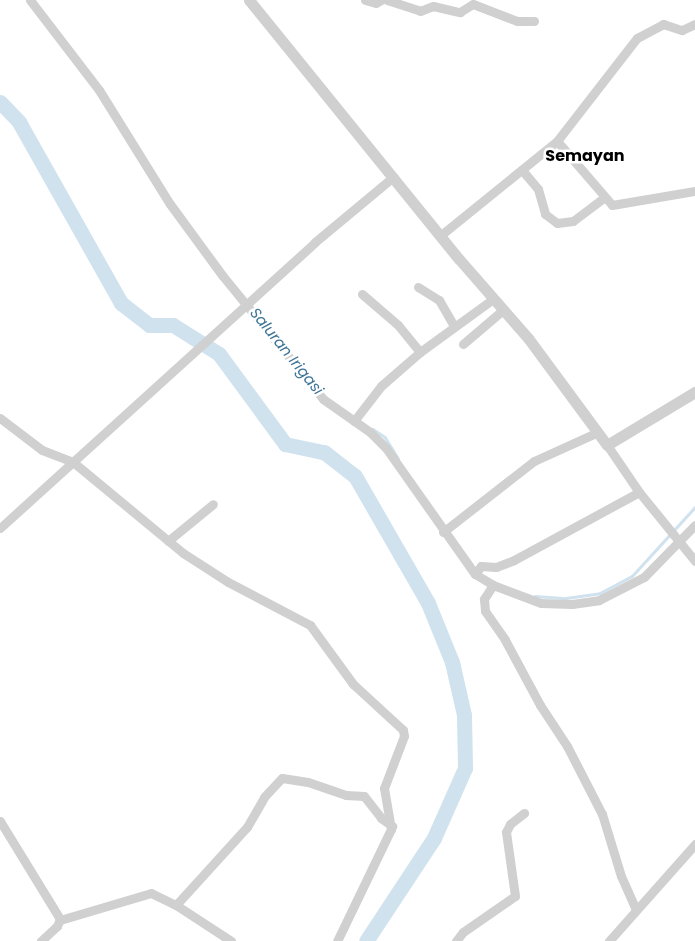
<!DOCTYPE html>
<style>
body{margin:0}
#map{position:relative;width:695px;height:941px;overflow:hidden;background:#fff;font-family:Poppins,sans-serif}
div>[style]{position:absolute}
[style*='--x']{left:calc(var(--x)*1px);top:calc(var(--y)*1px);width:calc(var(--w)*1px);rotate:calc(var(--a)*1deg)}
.stream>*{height:2.5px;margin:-1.25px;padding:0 1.25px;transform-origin:1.25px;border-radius:1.25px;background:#cfe2ee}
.river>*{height:15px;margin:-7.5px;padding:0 7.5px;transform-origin:7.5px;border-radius:7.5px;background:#cfe2ee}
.minor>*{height:9px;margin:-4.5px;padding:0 4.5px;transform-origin:4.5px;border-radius:4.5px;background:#d0d0d0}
.tertiary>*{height:11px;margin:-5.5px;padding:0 5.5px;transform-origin:5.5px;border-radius:5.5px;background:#d0d0d0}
span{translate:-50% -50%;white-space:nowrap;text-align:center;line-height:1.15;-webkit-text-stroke:5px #fff;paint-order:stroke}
.water-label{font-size:15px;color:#3f7597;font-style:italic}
.quarter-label{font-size:16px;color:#000;font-weight:700}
</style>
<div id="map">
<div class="stream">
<i style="--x:373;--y:429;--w:14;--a:34"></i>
<i style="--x:385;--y:437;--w:25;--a:58"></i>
<i style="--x:535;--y:596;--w:31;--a:4"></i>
<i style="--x:566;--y:598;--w:34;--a:-8"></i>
<i style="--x:600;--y:593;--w:36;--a:-28"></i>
<i style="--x:632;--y:576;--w:93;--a:-47.6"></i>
</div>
<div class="river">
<i style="--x:0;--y:102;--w:28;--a:46"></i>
<i style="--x:19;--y:122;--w:208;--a:60.6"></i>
<i style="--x:121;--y:303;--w:36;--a:38"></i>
<i style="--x:149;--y:325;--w:24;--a:0"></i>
<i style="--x:173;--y:325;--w:54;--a:32.2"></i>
<i style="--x:219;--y:354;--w:112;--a:53.7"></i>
<i style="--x:285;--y:444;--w:40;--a:12"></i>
<i style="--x:324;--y:452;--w:39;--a:38"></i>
<i style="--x:355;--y:476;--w:146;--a:60.1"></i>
<i style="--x:428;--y:603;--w:64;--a:67.9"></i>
<i style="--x:452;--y:662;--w:54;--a:77.2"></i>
<i style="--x:464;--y:715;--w:53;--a:88.9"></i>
<i style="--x:465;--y:768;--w:77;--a:113.9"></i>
<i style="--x:434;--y:838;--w:123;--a:123.4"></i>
</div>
<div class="minor">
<i style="--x:30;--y:0;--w:113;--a:52.5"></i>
<i style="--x:99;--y:90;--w:134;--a:58.1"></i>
<i style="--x:170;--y:204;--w:88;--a:53.8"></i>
<i style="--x:222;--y:275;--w:160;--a:50.8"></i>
<i style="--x:323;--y:399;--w:57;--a:35.1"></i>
<i style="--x:370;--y:432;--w:23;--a:45"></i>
<i style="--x:386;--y:448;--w:154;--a:54.8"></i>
<i style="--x:475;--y:574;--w:21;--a:31"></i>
<i style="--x:493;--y:585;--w:51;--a:20.6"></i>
<i style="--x:541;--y:603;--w:31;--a:2"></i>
<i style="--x:572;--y:604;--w:27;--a:-8"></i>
<i style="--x:599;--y:600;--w:51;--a:-27.1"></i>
<i style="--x:644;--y:577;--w:73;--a:-45.6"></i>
<i style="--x:365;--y:0;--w:11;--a:15"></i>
<i style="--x:376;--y:3;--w:6;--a:-31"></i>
<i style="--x:387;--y:0;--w:35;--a:18"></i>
<i style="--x:420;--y:11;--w:14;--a:-21"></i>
<i style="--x:433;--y:6;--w:28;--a:13"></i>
<i style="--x:460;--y:12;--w:15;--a:-32"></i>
<i style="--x:473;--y:4;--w:47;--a:21.1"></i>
<i style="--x:517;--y:21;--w:17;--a:0"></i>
<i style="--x:557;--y:141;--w:84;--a:49.3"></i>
<i style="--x:612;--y:205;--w:84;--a:-9.6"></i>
<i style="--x:522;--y:170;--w:25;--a:50"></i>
<i style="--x:538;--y:189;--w:26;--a:74"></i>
<i style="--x:545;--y:214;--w:15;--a:37"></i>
<i style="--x:557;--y:223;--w:16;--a:-7"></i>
<i style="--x:573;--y:221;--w:39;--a:-37"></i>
<i style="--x:441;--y:235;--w:149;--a:-39"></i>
<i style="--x:557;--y:141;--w:130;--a:-52.2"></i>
<i style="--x:637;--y:38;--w:30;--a:-28"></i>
<i style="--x:663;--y:24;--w:20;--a:18"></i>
<i style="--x:682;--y:30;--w:14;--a:-25"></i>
<i style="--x:418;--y:287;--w:25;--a:32"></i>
<i style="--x:439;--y:300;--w:30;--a:60"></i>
<i style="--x:362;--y:294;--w:48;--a:40.7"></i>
<i style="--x:398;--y:325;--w:35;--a:51"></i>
<i style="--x:463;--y:344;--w:52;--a:-40.4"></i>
<i style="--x:0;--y:418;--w:53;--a:37.3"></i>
<i style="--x:42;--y:450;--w:33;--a:21"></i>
<i style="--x:73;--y:462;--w:143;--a:39.6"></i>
<i style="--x:183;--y:553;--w:54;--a:32.8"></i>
<i style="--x:228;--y:582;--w:93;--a:27.7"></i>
<i style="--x:310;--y:625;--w:73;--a:53.9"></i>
<i style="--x:353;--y:684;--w:68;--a:42.6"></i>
<i style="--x:403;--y:730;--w:6;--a:81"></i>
<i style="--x:404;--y:736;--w:56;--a:111"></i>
<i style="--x:384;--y:788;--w:42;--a:80.3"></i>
<i style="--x:391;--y:829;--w:124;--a:115.7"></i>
<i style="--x:354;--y:421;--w:44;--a:-52.4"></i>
<i style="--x:381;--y:386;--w:52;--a:-41.1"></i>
<i style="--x:420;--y:352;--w:90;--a:-36"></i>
<i style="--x:607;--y:445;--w:57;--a:55.8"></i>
<i style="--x:639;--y:492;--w:89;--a:50.9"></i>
<i style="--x:0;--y:528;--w:425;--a:-42.2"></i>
<i style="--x:315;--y:242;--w:102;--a:-39.8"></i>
<i style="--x:443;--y:532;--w:115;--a:-38"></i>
<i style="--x:534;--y:461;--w:70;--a:-24.4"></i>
<i style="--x:168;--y:541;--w:58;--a:-39.4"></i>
<i style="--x:475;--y:574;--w:10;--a:-53"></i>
<i style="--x:481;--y:566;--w:15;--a:4"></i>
<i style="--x:496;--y:567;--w:19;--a:-21"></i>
<i style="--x:514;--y:560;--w:142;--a:-28.5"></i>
<i style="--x:493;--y:585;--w:17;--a:123"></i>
<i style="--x:484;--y:599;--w:12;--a:85"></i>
<i style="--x:485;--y:611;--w:35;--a:55"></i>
<i style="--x:505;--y:640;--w:74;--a:61.7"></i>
<i style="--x:540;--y:705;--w:49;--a:56.6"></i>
<i style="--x:567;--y:746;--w:76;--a:62.8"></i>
<i style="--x:602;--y:814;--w:65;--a:73"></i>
<i style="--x:621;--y:876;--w:37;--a:66"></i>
<i style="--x:0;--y:821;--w:115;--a:58.5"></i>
<i style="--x:60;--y:919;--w:8;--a:113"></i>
<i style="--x:57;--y:926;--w:22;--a:137"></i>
<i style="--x:176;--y:905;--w:105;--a:-47.7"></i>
<i style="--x:247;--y:827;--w:34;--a:-60"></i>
<i style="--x:264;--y:797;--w:26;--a:-47"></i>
<i style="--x:282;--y:778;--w:26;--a:9"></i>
<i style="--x:308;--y:782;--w:40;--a:18.9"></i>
<i style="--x:346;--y:795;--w:18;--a:3"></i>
<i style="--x:364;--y:796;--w:28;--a:52"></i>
<i style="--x:381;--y:818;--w:14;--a:36"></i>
<i style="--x:60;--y:920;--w:95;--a:-16.5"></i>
<i style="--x:151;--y:893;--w:28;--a:26"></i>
<i style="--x:176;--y:905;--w:66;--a:33.2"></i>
<i style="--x:456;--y:941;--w:11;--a:-52"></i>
<i style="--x:463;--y:932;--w:63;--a:-34.7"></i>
<i style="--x:515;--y:896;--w:65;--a:-98"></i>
<i style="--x:506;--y:832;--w:9;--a:-63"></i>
<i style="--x:510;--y:824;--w:18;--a:-38"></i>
<i style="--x:609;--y:941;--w:130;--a:-48.4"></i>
</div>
<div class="tertiary">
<i style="--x:249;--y:0;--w:333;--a:51"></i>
<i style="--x:459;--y:259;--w:105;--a:48.9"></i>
<i style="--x:528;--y:338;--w:133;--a:53.6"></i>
<i style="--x:607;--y:445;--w:103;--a:-31.1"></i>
</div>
<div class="water-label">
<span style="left:287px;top:351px;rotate:51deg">Saluran Irigasi</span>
</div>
<div class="quarter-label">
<span style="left:585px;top:156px">Semayan</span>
</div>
</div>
